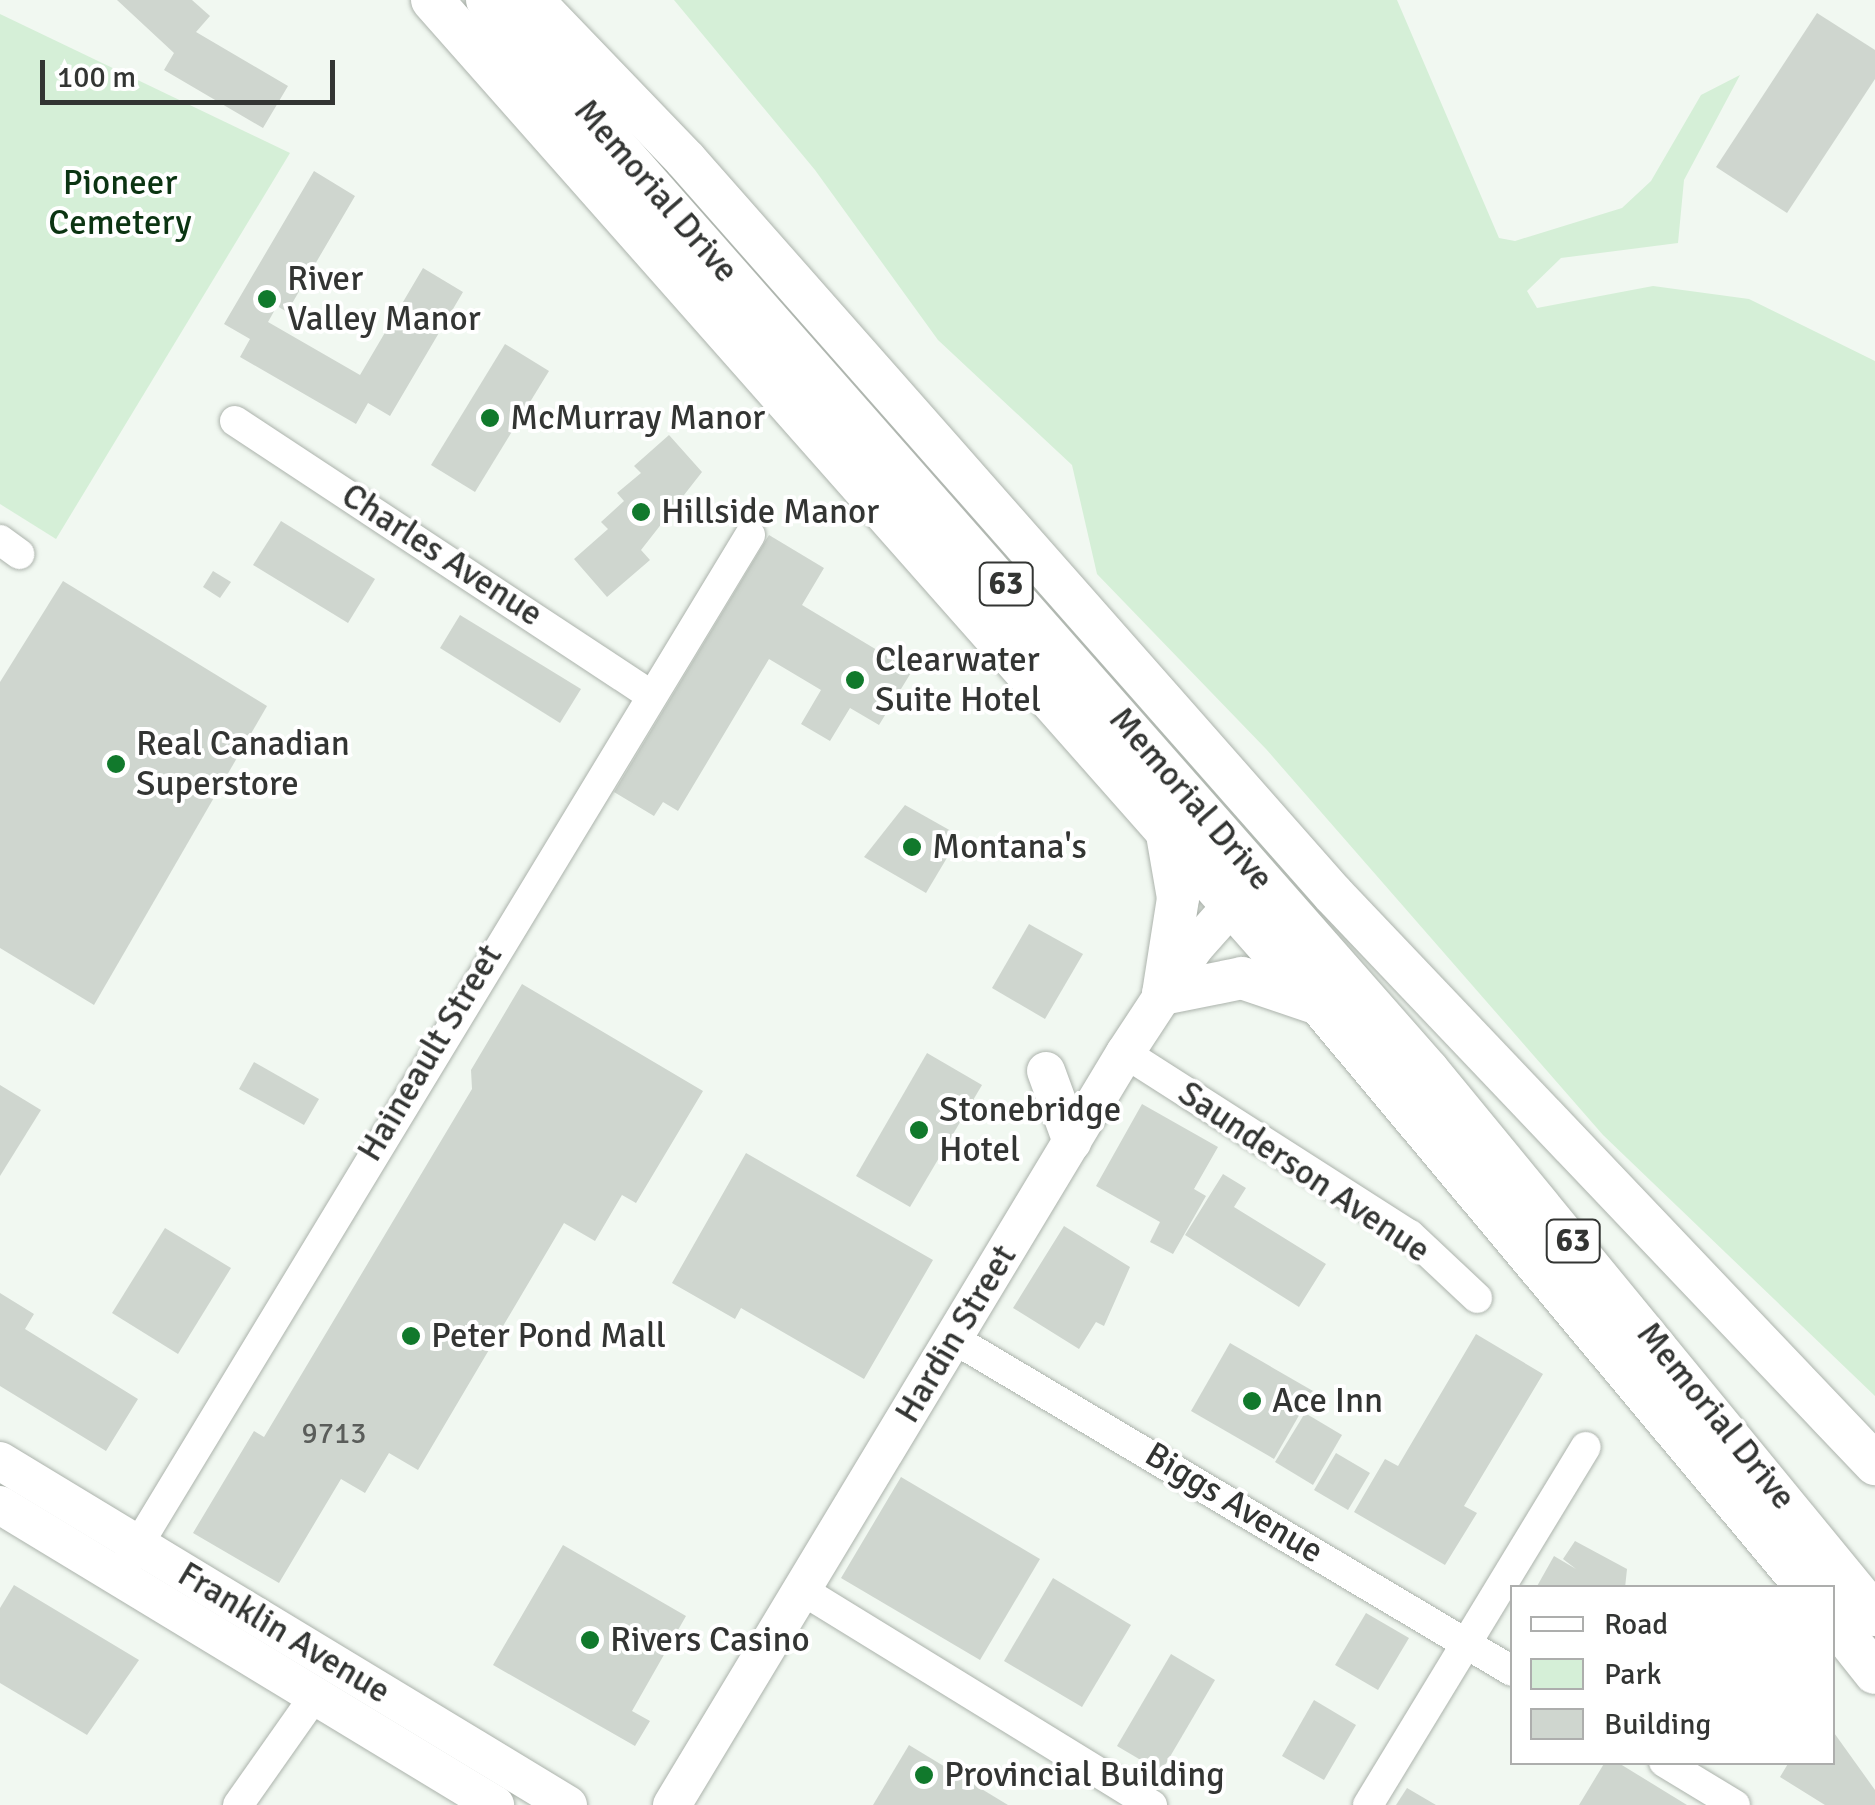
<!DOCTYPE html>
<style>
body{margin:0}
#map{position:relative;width:1875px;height:1805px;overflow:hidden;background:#f1f8f1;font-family:Signika,sans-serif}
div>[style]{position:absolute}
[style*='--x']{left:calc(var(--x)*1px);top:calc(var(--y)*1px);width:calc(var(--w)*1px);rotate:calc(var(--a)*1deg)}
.green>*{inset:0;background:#d5efd7}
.building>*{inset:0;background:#cfd6cf}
.roads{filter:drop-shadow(0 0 2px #acb3ac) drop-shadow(0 0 2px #acb3ac)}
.minor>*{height:30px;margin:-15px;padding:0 15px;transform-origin:15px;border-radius:15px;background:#fff}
.major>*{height:38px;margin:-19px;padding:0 19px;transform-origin:19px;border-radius:19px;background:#fff}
.highway>*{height:42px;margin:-21px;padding:0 21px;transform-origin:21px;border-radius:21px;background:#fff}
.dots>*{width:28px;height:28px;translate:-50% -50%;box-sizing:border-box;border:5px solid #fff;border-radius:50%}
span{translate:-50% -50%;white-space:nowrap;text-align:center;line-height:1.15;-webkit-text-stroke:8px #fff;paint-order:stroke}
.number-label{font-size:30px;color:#5a5d5a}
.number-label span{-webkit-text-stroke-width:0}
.shield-label span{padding:2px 8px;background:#fff;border:2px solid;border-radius:8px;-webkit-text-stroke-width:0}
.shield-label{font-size:32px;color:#333533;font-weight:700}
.park-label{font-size:35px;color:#0b3412}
.street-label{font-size:35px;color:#333533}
.poi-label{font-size:35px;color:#333533}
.left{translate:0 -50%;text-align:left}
.legend{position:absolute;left:1510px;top:1585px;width:325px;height:180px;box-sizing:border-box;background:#fff;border:2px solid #adaead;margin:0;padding:12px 18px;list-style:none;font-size:30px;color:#333533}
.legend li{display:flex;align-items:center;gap:20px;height:50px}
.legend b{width:50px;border:2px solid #adaead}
.scale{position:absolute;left:40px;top:60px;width:295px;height:45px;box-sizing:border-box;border:5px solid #333533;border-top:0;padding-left:12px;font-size:30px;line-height:35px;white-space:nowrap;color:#333533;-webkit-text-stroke:8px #fff;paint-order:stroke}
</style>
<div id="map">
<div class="green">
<i style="clip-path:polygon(674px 0,1397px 0,1499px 238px,1515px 241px,1622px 208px,1651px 181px,1701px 95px,1740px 75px,1684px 180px,1678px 243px,1561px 258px,1527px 291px,1537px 308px,1653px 286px,1749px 299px,1875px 361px,1875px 1396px,1603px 1135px,1266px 749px,1097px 574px,1072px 465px,938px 340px,815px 170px)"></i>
<i style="clip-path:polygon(0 14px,290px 153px,56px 539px,0 504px)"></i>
</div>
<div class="building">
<i style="clip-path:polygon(117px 0,192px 0,210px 16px,196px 32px,288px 86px,263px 128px,164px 70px,174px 53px)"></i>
<i style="clip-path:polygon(1817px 13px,1875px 50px,1875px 79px,1787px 213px,1716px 167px)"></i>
<i style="clip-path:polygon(314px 171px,355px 196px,287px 312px,277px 306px,268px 322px,360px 375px,423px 268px,463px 292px,390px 416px,368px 403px,356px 424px,240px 357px,250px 339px,224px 324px)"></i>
<i style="clip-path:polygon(505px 344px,549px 371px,475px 492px,431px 465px)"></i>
<i style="clip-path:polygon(669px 435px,702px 472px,641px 550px,650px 560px,607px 597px,574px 559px,608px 529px,601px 522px,624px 501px,617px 493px,641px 473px,634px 466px)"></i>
<i style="clip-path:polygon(281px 521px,375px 579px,348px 623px,253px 565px)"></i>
<i style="clip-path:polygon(769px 535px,824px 568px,802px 605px,912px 671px,879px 725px,850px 708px,830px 741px,801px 724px,821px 690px,769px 659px,678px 811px,663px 802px,654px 816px,614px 792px)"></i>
<i style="clip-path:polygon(213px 571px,231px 582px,220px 598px,203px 587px)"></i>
<i style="clip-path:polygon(63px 581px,267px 706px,94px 1005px,0 948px,0 682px)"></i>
<i style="clip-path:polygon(460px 615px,581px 689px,560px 723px,440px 648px)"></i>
<i style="clip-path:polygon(905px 805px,960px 836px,926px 893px,864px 857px)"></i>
<i style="clip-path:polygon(1029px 924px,1083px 954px,1045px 1019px,992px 988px)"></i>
<i style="clip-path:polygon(522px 984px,703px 1091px,636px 1203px,622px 1195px,595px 1241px,564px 1223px,418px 1470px,389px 1453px,365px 1493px,341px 1479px,279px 1583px,193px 1533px,254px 1431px,264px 1437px,472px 1089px,471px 1070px)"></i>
<i style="clip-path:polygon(927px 1053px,982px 1085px,910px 1207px,856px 1176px)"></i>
<i style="clip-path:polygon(254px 1062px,319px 1099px,304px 1125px,239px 1089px)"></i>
<i style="clip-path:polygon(0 1085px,41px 1110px,0 1176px)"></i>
<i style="clip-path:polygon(1142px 1104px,1218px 1147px,1194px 1189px,1206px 1196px,1173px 1254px,1150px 1242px,1160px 1222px,1096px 1186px)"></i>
<i style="clip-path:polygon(746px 1153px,933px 1260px,864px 1379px,741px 1308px,735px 1319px,672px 1283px)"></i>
<i style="clip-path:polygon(1223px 1174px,1246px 1188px,1234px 1207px,1326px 1264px,1299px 1307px,1185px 1235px)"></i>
<i style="clip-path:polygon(1064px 1226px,1130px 1267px,1104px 1326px,1096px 1322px,1079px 1349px,1013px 1308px)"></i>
<i style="clip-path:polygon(165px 1228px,231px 1268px,178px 1354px,112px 1313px)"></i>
<i style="clip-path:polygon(0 1293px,34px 1314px,25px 1329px,138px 1399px,106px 1451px,0 1386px)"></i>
<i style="clip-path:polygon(1476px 1334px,1543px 1374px,1464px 1506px,1477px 1513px,1445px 1565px,1354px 1512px,1385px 1459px,1398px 1466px)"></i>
<i style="clip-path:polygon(1230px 1343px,1313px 1391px,1274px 1459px,1191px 1411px)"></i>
<i style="clip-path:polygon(1305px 1413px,1342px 1435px,1313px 1485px,1275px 1462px)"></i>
<i style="clip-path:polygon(1336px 1453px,1370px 1473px,1348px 1510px,1314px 1490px)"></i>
<i style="clip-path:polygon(901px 1477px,1040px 1559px,980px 1660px,841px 1578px)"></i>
<i style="clip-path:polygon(1575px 1541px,1627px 1569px,1625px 1588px,1536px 1588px,1554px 1556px,1576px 1569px,1563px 1559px)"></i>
<i style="clip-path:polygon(563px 1545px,686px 1616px,632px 1711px,650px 1721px,635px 1746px,493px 1665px)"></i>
<i style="clip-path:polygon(1053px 1578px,1131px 1625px,1082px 1707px,1004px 1661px)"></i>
<i style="clip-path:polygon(14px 1585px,139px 1660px,87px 1735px,0 1683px,0 1608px)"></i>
<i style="clip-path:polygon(1366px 1613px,1409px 1638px,1378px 1690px,1335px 1665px)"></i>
<i style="clip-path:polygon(1171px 1654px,1215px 1680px,1161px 1772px,1117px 1746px)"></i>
<i style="clip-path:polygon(1314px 1700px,1356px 1725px,1324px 1780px,1282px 1756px)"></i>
<i style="clip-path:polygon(1832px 1730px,1875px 1790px,1875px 1805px,1825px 1805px,1780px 1777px,1789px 1762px,1832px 1762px)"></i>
<i style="clip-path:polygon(909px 1745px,1008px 1805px,873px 1805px)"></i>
<i style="clip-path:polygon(1605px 1762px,1617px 1762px,1687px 1805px,1579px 1805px)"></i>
<i style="clip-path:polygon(1407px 1788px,1436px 1805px,1396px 1805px)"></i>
</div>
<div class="roads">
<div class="minor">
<i style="--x:235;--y:421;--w:494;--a:33.4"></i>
<i style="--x:0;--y:540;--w:24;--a:36"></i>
<i style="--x:1125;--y:1053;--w:338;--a:32.6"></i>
<i style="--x:1410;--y:1235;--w:92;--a:43.2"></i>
<i style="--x:954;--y:1339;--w:649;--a:30.75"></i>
<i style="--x:127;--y:1563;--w:1202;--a:-58.78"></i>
<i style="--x:802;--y:1590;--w:411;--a:31.6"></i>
<i style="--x:1664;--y:1762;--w:83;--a:31.2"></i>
<i style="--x:238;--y:1805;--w:132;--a:-54.9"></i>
<i style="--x:1368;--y:1805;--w:419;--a:-58.7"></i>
</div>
<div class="major">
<i style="--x:1046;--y:1071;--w:76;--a:69.9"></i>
<i style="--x:0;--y:1461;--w:664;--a:31.2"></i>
<i style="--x:0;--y:1505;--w:579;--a:31.22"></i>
<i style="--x:672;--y:1805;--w:878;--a:-58.94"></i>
<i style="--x:1125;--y:1053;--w:126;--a:-56.7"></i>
<i style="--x:1194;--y:948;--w:84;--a:-48.4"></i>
</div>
<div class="highway">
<i style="--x:432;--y:0;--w:1340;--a:48.54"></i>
<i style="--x:1319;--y:1004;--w:761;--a:50.12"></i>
<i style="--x:487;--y:0;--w:1425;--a:48.67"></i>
<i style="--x:1428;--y:1070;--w:705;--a:50.64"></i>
<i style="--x:532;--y:0;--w:221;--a:46.1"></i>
<i style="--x:685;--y:159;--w:980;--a:48.6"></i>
<i style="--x:1333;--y:894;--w:787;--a:46.44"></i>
<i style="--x:1163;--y:994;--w:97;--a:-81.1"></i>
<i style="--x:1178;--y:898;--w:65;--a:-99.8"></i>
<i style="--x:1163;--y:994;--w:81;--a:-11.4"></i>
<i style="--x:1242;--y:978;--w:78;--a:18.7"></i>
<i style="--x:1832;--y:1619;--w:69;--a:51.5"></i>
</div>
</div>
<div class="dots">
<i style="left:267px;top:299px;background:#11792c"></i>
<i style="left:490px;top:418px;background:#11792c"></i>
<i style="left:641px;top:512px;background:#11792c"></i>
<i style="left:855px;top:680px;background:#11792c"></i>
<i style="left:116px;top:764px;background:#11792c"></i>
<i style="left:912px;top:847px;background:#11792c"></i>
<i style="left:919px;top:1130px;background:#11792c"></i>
<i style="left:411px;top:1336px;background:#11792c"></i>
<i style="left:1252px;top:1401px;background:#11792c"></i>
<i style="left:590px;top:1640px;background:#11792c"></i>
<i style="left:924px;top:1775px;background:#11792c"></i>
</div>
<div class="number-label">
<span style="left:334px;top:1434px">9713</span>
</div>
<div class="shield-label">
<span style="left:1006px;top:584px">63</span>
<span style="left:1573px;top:1241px">63</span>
</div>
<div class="park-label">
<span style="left:120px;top:203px">Pioneer<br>Cemetery</span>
</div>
<div class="street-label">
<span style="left:656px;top:191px;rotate:49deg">Memorial Drive</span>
<span style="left:442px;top:555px;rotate:33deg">Charles Avenue</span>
<span style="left:1191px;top:799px;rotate:49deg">Memorial Drive</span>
<span style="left:430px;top:1053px;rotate:-59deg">Haineault Street</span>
<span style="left:1304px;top:1172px;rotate:34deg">Saunderson Avenue</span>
<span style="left:956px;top:1334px;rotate:-59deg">Hardin Street</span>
<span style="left:1716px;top:1416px;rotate:51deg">Memorial Drive</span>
<span style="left:1234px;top:1503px;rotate:31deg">Biggs Avenue</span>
<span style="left:284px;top:1633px;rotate:31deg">Franklin Avenue</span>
</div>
<div class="poi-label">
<span class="left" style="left:287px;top:299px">River<br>Valley Manor</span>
<span class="left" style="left:510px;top:418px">McMurray Manor</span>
<span class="left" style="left:661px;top:512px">Hillside Manor</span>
<span class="left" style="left:875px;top:680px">Clearwater<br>Suite Hotel</span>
<span class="left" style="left:136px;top:764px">Real Canadian<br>Superstore</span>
<span class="left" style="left:932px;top:847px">Montana's</span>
<span class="left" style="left:939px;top:1130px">Stonebridge<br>Hotel</span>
<span class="left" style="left:431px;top:1336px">Peter Pond Mall</span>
<span class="left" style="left:1272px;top:1401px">Ace Inn</span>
<span class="left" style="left:610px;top:1640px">Rivers Casino</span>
<span class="left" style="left:944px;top:1775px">Provincial Building</span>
</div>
<ul class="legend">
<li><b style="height:12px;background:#fff"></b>Road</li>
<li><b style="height:28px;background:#d5efd7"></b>Park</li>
<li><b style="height:28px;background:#cfd6cf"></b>Building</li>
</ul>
<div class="scale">100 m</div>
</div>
